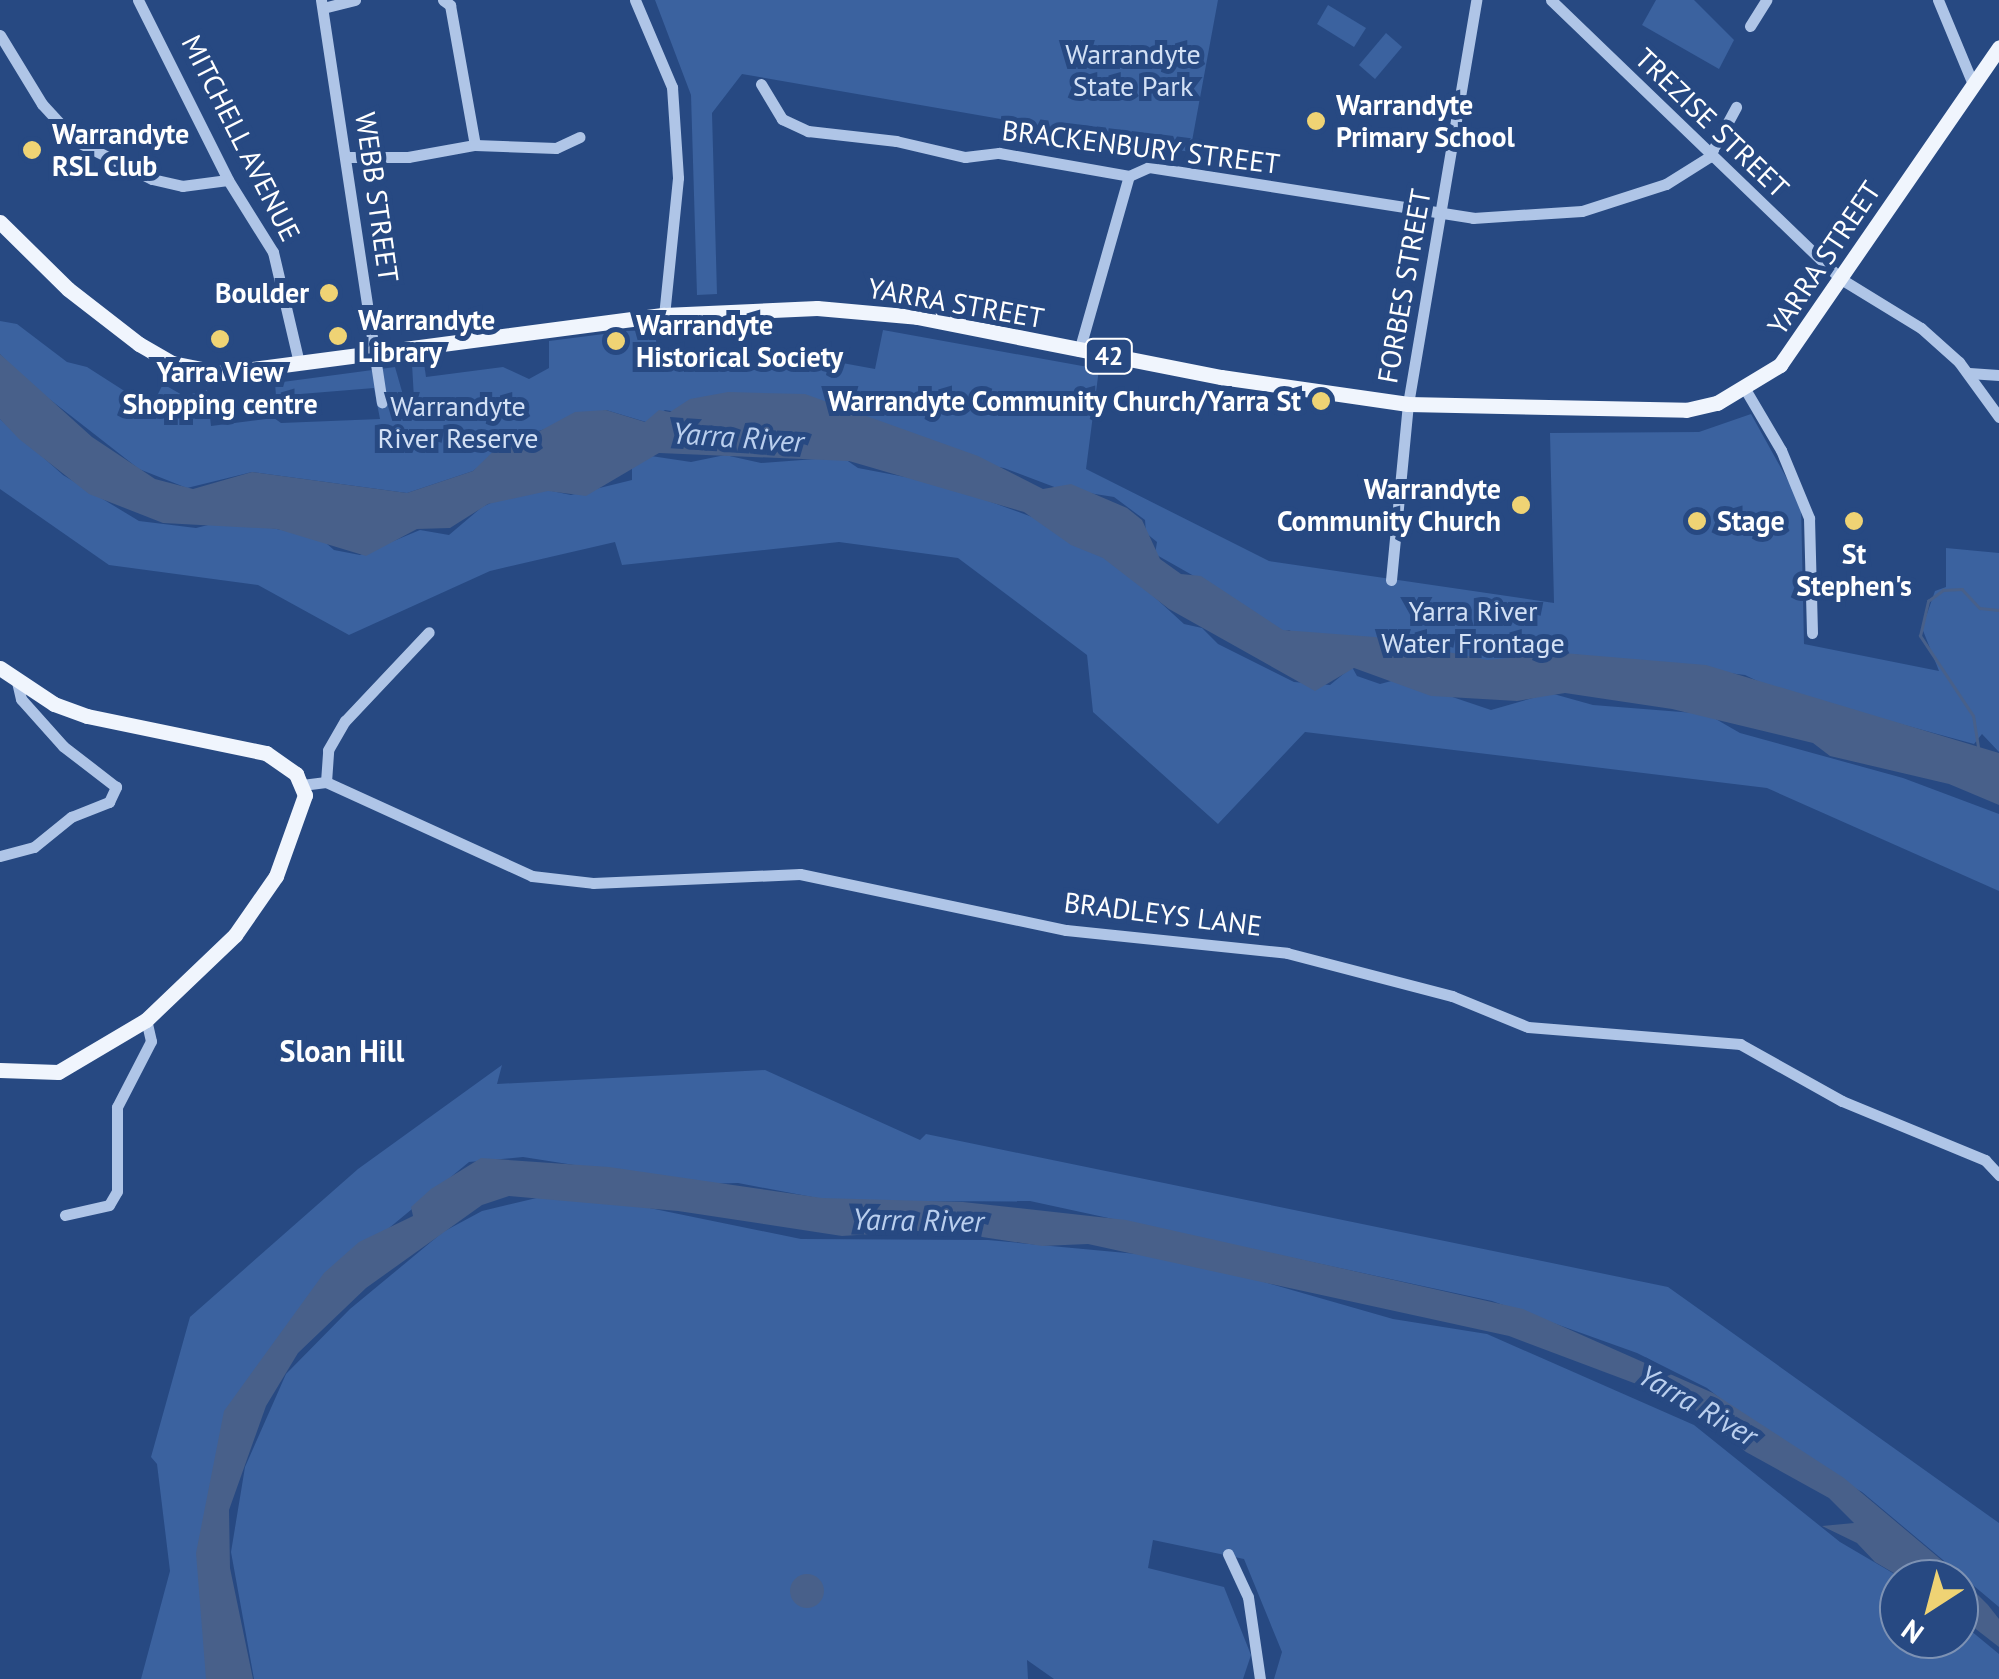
<!DOCTYPE html>
<style>
body{margin:0}
#map{position:relative;width:1999px;height:1679px;overflow:hidden;background:#274982;font-family:"PT Sans",sans-serif}
div>[style]{position:absolute}
[style*='--x']{left:calc(var(--x)*1px);top:calc(var(--y)*1px);width:calc(var(--w)*1px);rotate:calc(var(--a)*1deg)}
.green>*{inset:0;background:#3b629f}
.water>*{inset:0;background:#48608a}
.round{border-radius:50%}
.stream>*{height:2.5px;margin:-1.25px;padding:0 1.25px;transform-origin:1.25px;border-radius:1.25px;background:#48608a}
.minor>*{height:11px;margin:-5.5px;padding:0 5.5px;transform-origin:5.5px;border-radius:5.5px;background:#afc5e7}
.major>*{height:15px;margin:-7.5px;padding:0 7.5px;transform-origin:7.5px;border-radius:7.5px;background:#f0f5fd}
.dots>*{width:28px;height:28px;translate:-50% -50%;box-sizing:border-box;border:5px solid #274982;border-radius:50%}
span{translate:-50% -50%;white-space:nowrap;text-align:center;line-height:1.15;-webkit-text-stroke:10px #274982;paint-order:stroke}
.shield-label span{padding:2px 8px;background:#274982;border:2px solid;border-radius:8px;-webkit-text-stroke-width:0}
.shield-label{font-size:25px;color:#fff;font-weight:700}
.park-label{font-size:28px;color:#d2e0f5}
.poi-label{font-size:28px;color:#fff;font-weight:700}
.left{translate:0 -50%;text-align:left}
.right{translate:-100% -50%;text-align:right}
.street-label{font-size:28px;color:#fff}
.water-label{font-size:30px;color:#bacfee;font-style:italic}
.neighbourhood-label{font-size:30px;color:#fff;font-weight:700}
.north{position:absolute;left:1879px;top:1559px;width:100px;height:100px;box-sizing:border-box;background:#274982;border:2px solid #7d92b4;border-radius:50%;rotate:216deg;font-size:28px;font-weight:700;line-height:40px;text-align:center;color:#fff}
.north::after{content:'';display:block;margin:auto;width:35px;height:45px;background:#efd374;clip-path:polygon(50% 0,100% 100%,50% 72%,0 100%)}
</style>
<div id="map">
<div class="green">
<i style="clip-path:polygon(655px 0,1218px 0,1190px 152px,742px 74px,712px 113px,717px 294px,697px 295px,691px 95px)"></i>
<i style="clip-path:polygon(1656px 0,1694px 0,1734px 40px,1719px 69px,1642px 25px)"></i>
<i style="clip-path:polygon(1328px 5px,1366px 28px,1354px 47px,1317px 24px)"></i>
<i style="clip-path:polygon(1386px 33px,1402px 47px,1375px 79px,1359px 65px)"></i>
<i style="clip-path:polygon(0 321px,17px 324px,67px 362px,87px 367px,151px 408px,163px 384px,184px 396px,207px 390px,211px 426px,274px 418px,281px 423px,380px 419px,374px 388px,276px 396px,275px 383px,395px 367px,405px 402px,414px 399px,412px 364px,423px 356px,426px 377px,503px 367px,529px 379px,549px 368px,549px 341px,604px 334px,606px 350px,626px 349px,625px 331px,655px 330px,657px 350px,682px 349px,684px 372px,752px 367px,788px 353px,875px 369px,883px 330px,1099px 369px,1086px 469px,1269px 561px,1554px 603px,1550px 433px,1699px 432px,1751px 414px,1801px 504px,1804px 644px,1939px 671px,1922px 628px,1935px 591px,1946px 587px,1946px 548px,1999px 553px,1999px 752px,1982px 734px,1974px 744px,1776px 690px,1745px 675px,1571px 654px,1492px 662px,1352px 636px,1309px 641px,1289px 630px,1269px 635px,1231px 597px,1155px 554px,1157px 542px,1146px 533px,1145px 520px,1114px 497px,1057px 488px,1004px 468px,665px 410px,646px 422px,606px 410px,516px 438px,473px 471px,407px 493px,252px 472px,187px 488px,139px 469px,25px 380px,0 354px)"></i>
<i style="clip-path:polygon(0 419px,63px 475px,139px 521px,196px 528px,228px 520px,319px 537px,334px 550px,360px 555px,420px 530px,449px 535px,482px 507px,528px 486px,571px 495px,632px 480px,632px 466px,651px 456px,691px 462px,725px 455px,761px 463px,842px 457px,858px 468px,942px 484px,1043px 521px,1116px 562px,1184px 624px,1202px 628px,1218px 644px,1294px 682px,1330px 685px,1352px 667px,1357px 676px,1380px 684px,1399px 679px,1491px 710px,1550px 693px,1593px 705px,1707px 714px,1740px 733px,1903px 778px,1999px 814px,1999px 891px,1767px 788px,1305px 732px,1218px 824px,1093px 712px,1087px 655px,958px 558px,839px 542px,622px 565px,615px 542px,490px 571px,349px 635px,258px 585px,109px 565px,0 489px)"></i>
<i style="clip-path:polygon(502px 1065px,497px 1084px,765px 1070px,920px 1140px,926px 1134px,1668px 1287px,1999px 1523px,1999px 1607px,1862px 1492px,1789px 1452px,1707px 1388px,1637px 1353px,1492px 1301px,1030px 1201px,839px 1202px,738px 1183px,696px 1184px,523px 1157px,469px 1162px,383px 1233px,232px 1415px,218px 1679px,141px 1679px,170px 1571px,157px 1464px,151px 1457px,190px 1317px,358px 1169px)"></i>
<i style="clip-path:polygon(545px 1196px,591px 1196px,801px 1239px,988px 1240px,1180px 1258px,1393px 1319px,1487px 1334px,1694px 1425px,1840px 1542px,1903px 1579px,1899px 1639px,1959px 1639px,1959px 1621px,1999px 1654px,1999px 1679px,1274px 1679px,1282px 1652px,1244px 1559px,1153px 1540px,1148px 1568px,1224px 1587px,1251px 1655px,1243px 1679px,1054px 1679px,1027px 1660px,1028px 1679px,254px 1679px,231px 1552px,245px 1467px,286px 1374px,350px 1309px,443px 1232px,482px 1211px)"></i>
</div>
<div class="water">
<i style="clip-path:polygon(0 354px,92px 437px,155px 479px,193px 489px,252px 472px,407px 493px,473px 471px,506px 439px,525px 439px,575px 412px,606px 410px,645px 422px,659px 410px,670px 412px,690px 399px,728px 392px,805px 394px,978px 456px,1043px 489px,1071px 484px,1127px 508px,1142px 520px,1160px 559px,1181px 574px,1201px 576px,1283px 630px,1375px 637px,1487px 660px,1563px 653px,1706px 665px,1999px 753px,1999px 805px,1949px 784px,1830px 756px,1813px 743px,1672px 709px,1565px 693px,1517px 701px,1431px 696px,1354px 668px,1315px 691px,1169px 609px,1103px 558px,1071px 545px,1024px 512px,849px 461px,659px 453px,586px 496px,548px 491px,488px 504px,450px 528px,417px 529px,366px 556px,277px 529px,163px 523px,89px 494px,19px 439px,0 419px)"></i>
<i style="clip-path:polygon(481px 1158px,609px 1167px,822px 1198px,963px 1202px,1126px 1220px,1523px 1309px,1713px 1393px,1844px 1478px,1951px 1568px,1988px 1605px,1999px 1619px,1999px 1647px,1959px 1616px,1959px 1579px,1904px 1579px,1875px 1562px,1857px 1543px,1822px 1526px,1854px 1523px,1829px 1498px,1746px 1452px,1687px 1403px,1509px 1336px,1088px 1244px,1042px 1246px,982px 1237px,964px 1228px,842px 1236px,678px 1211px,509px 1196px,482px 1205px,366px 1288px,298px 1353px,266px 1406px,229px 1510px,230px 1568px,253px 1679px,206px 1679px,196px 1553px,224px 1411px,324px 1273px,359px 1242px,413px 1216px,411px 1207px,431px 1189px)"></i>
<i class="round" style="left:790px;top:1574px;width:34px;height:34px"></i>
</div>
<div class="stream">
<i style="--x:1978;--y:747;--w:31;--a:-99"></i>
<i style="--x:1973;--y:716;--w:96;--a:-123.5"></i>
<i style="--x:1920;--y:636;--w:36;--a:-77"></i>
<i style="--x:1928;--y:601;--w:19;--a:-36"></i>
<i style="--x:1943;--y:590;--w:19;--a:-3"></i>
<i style="--x:1962;--y:589;--w:26;--a:47"></i>
<i style="--x:1980;--y:608;--w:19;--a:6"></i>
</div>
<div class="minor">
<i style="--x:138;--y:0;--w:201;--a:63.4"></i>
<i style="--x:228;--y:180;--w:85;--a:58"></i>
<i style="--x:273;--y:252;--w:114;--a:76.8"></i>
<i style="--x:321;--y:0;--w:407;--a:81.4"></i>
<i style="--x:443;--y:0;--w:9;--a:36"></i>
<i style="--x:450;--y:5;--w:142;--a:79.9"></i>
<i style="--x:635;--y:0;--w:95;--a:67"></i>
<i style="--x:672;--y:87;--w:91;--a:86.2"></i>
<i style="--x:678;--y:178;--w:138;--a:95.8"></i>
<i style="--x:1551;--y:0;--w:402;--a:43.9"></i>
<i style="--x:1841;--y:279;--w:94;--a:31.5"></i>
<i style="--x:1921;--y:328;--w:51;--a:41.8"></i>
<i style="--x:1959;--y:362;--w:68;--a:54"></i>
<i style="--x:1938;--y:0;--w:91;--a:67.4"></i>
<i style="--x:323;--y:8;--w:33;--a:-14"></i>
<i style="--x:1750;--y:26;--w:31;--a:-58"></i>
<i style="--x:0;--y:35;--w:81;--a:58.7"></i>
<i style="--x:42;--y:104;--w:50;--a:47.4"></i>
<i style="--x:76;--y:141;--w:85;--a:26.6"></i>
<i style="--x:152;--y:179;--w:31;--a:13"></i>
<i style="--x:182;--y:186;--w:46;--a:-7.4"></i>
<i style="--x:761;--y:84;--w:41;--a:59"></i>
<i style="--x:782;--y:119;--w:29;--a:25"></i>
<i style="--x:808;--y:131;--w:89;--a:6.5"></i>
<i style="--x:896;--y:141;--w:71;--a:13.1"></i>
<i style="--x:965;--y:157;--w:34;--a:-7"></i>
<i style="--x:999;--y:153;--w:132;--a:10"></i>
<i style="--x:1129;--y:176;--w:22;--a:-24"></i>
<i style="--x:1149;--y:167;--w:328;--a:8.9"></i>
<i style="--x:1473;--y:218;--w:109;--a:-3.7"></i>
<i style="--x:1582;--y:211;--w:88;--a:-17.8"></i>
<i style="--x:1666;--y:184;--w:51;--a:-32.1"></i>
<i style="--x:1709;--y:157;--w:57;--a:-61.6"></i>
<i style="--x:348;--y:157;--w:60;--a:0"></i>
<i style="--x:408;--y:157;--w:68;--a:-10.2"></i>
<i style="--x:475;--y:145;--w:81;--a:2.1"></i>
<i style="--x:556;--y:148;--w:26;--a:-25"></i>
<i style="--x:1079;--y:351;--w:182;--a:-74.1"></i>
<i style="--x:1969;--y:373;--w:30;--a:4"></i>
<i style="--x:1745;--y:389;--w:71;--a:59.5"></i>
<i style="--x:1781;--y:450;--w:74;--a:67.6"></i>
<i style="--x:1809;--y:518;--w:115;--a:88.5"></i>
<i style="--x:1391;--y:580;--w:177;--a:-84.5"></i>
<i style="--x:1408;--y:404;--w:410;--a:-80.4"></i>
<i style="--x:326;--y:782;--w:32;--a:-86"></i>
<i style="--x:328;--y:750;--w:34;--a:-60"></i>
<i style="--x:345;--y:721;--w:122;--a:-46.7"></i>
<i style="--x:302;--y:785;--w:24;--a:-7"></i>
<i style="--x:326;--y:782;--w:226;--a:24.5"></i>
<i style="--x:532;--y:876;--w:61;--a:6.5"></i>
<i style="--x:593;--y:883;--w:207;--a:-2.5"></i>
<i style="--x:800;--y:874;--w:272;--a:11.9"></i>
<i style="--x:1066;--y:930;--w:222;--a:5.9"></i>
<i style="--x:1287;--y:953;--w:171;--a:14.6"></i>
<i style="--x:1452;--y:996;--w:82;--a:22.2"></i>
<i style="--x:1528;--y:1027;--w:213;--a:4.6"></i>
<i style="--x:1740;--y:1044;--w:117;--a:29.2"></i>
<i style="--x:1842;--y:1101;--w:155;--a:22.4"></i>
<i style="--x:1985;--y:1160;--w:21;--a:47"></i>
<i style="--x:0;--y:856;--w:35;--a:-15"></i>
<i style="--x:34;--y:847;--w:48;--a:-39"></i>
<i style="--x:71;--y:817;--w:41;--a:-21.5"></i>
<i style="--x:109;--y:802;--w:17;--a:-65"></i>
<i style="--x:116;--y:787;--w:67;--a:-142.3"></i>
<i style="--x:63;--y:746;--w:63;--a:-131.8"></i>
<i style="--x:21;--y:699;--w:17;--a:-103"></i>
<i style="--x:65;--y:1215;--w:45;--a:-12.8"></i>
<i style="--x:109;--y:1205;--w:16;--a:-60"></i>
<i style="--x:117;--y:1191;--w:84;--a:-90"></i>
<i style="--x:117;--y:1107;--w:74;--a:-62.7"></i>
<i style="--x:151;--y:1041;--w:22;--a:-103"></i>
<i style="--x:1228;--y:1554;--w:47;--a:65.1"></i>
<i style="--x:1248;--y:1597;--w:83;--a:81.7"></i>
</div>
<div class="major">
<i style="--x:0;--y:222;--w:95;--a:44.6"></i>
<i style="--x:68;--y:289;--w:90;--a:37.8"></i>
<i style="--x:139;--y:344;--w:38;--a:30"></i>
<i style="--x:172;--y:363;--w:51;--a:11.3"></i>
<i style="--x:222;--y:373;--w:446;--a:-7.5"></i>
<i style="--x:664;--y:315;--w:153;--a:-2.6"></i>
<i style="--x:817;--y:308;--w:100;--a:5.1"></i>
<i style="--x:917;--y:317;--w:310;--a:11.2"></i>
<i style="--x:1221;--y:377;--w:189;--a:8.2"></i>
<i style="--x:1408;--y:404;--w:278;--a:1.2"></i>
<i style="--x:1686;--y:410;--w:32;--a:-13"></i>
<i style="--x:1717;--y:403;--w:74;--a:-31.1"></i>
<i style="--x:1780;--y:365;--w:386;--a:-55.4"></i>
<i style="--x:0;--y:668;--w:65;--a:33.7"></i>
<i style="--x:54;--y:704;--w:35;--a:20"></i>
<i style="--x:87;--y:716;--w:183;--a:11.7"></i>
<i style="--x:266;--y:753;--w:37;--a:35"></i>
<i style="--x:296;--y:774;--w:23;--a:67"></i>
<i style="--x:305;--y:795;--w:86;--a:109.7"></i>
<i style="--x:276;--y:876;--w:72;--a:124.8"></i>
<i style="--x:235;--y:935;--w:123;--a:136.3"></i>
<i style="--x:146;--y:1020;--w:102;--a:149.4"></i>
<i style="--x:58;--y:1072;--w:58;--a:-178"></i>
</div>
<div class="dots">
<i style="left:1316px;top:121px;background:#efd374"></i>
<i style="left:32px;top:150px;background:#efd374"></i>
<i style="left:329px;top:293px;background:#efd374"></i>
<i style="left:338px;top:336px;background:#efd374"></i>
<i style="left:220px;top:339px;background:#efd374"></i>
<i style="left:616px;top:341px;background:#efd374"></i>
<i style="left:1321px;top:401px;background:#efd374"></i>
<i style="left:1521px;top:505px;background:#efd374"></i>
<i style="left:1697px;top:521px;background:#efd374"></i>
<i style="left:1854px;top:521px;background:#efd374"></i>
</div>
<div class="shield-label">
<span style="left:1109px;top:356px">42</span>
</div>
<div class="park-label">
<span style="left:1133px;top:70px">Warrandyte<br>State Park</span>
<span style="left:458px;top:422px">Warrandyte<br>River Reserve</span>
<span style="left:1473px;top:627px">Yarra River<br>Water Frontage</span>
</div>
<div class="poi-label">
<span class="left" style="left:1336px;top:121px">Warrandyte<br>Primary School</span>
<span class="left" style="left:52px;top:150px">Warrandyte<br>RSL Club</span>
<span class="right" style="left:309px;top:293px">Boulder</span>
<span class="left" style="left:358px;top:336px">Warrandyte<br>Library</span>
<span class="left" style="left:636px;top:341px">Warrandyte<br>Historical Society</span>
<span style="left:220px;top:388px">Yarra View<br>Shopping centre</span>
<span class="right" style="left:1301px;top:401px">Warrandyte Community Church/Yarra St</span>
<span class="right" style="left:1501px;top:505px">Warrandyte<br>Community Church</span>
<span class="left" style="left:1717px;top:521px">Stage</span>
<span style="left:1854px;top:570px">St<br>Stephen's</span>
</div>
<div class="street-label">
<span style="left:1712px;top:123px;rotate:44deg">TREZISE STREET</span>
<span style="left:241px;top:138px;rotate:63deg">MITCHELL AVENUE</span>
<span style="left:1141px;top:147px;rotate:7deg">BRACKENBURY STREET</span>
<span style="left:377px;top:197px;rotate:82deg">WEBB STREET</span>
<span style="left:1824px;top:258px;rotate:-56deg">YARRA STREET</span>
<span style="left:1404px;top:286px;rotate:-80deg">FORBES STREET</span>
<span style="left:956px;top:303px;rotate:10deg">YARRA STREET</span>
<span style="left:1163px;top:914px;rotate:7deg">BRADLEYS LANE</span>
</div>
<div class="water-label">
<span style="left:738px;top:437px;rotate:4deg">Yarra River</span>
<span style="left:918px;top:1220px;rotate:1deg">Yarra River</span>
<span style="left:1698px;top:1405px;rotate:30deg">Yarra River</span>
</div>
<div class="neighbourhood-label">
<span style="left:342px;top:1051px">Sloan Hill</span>
</div>
<div class="north">N</div>
</div>
